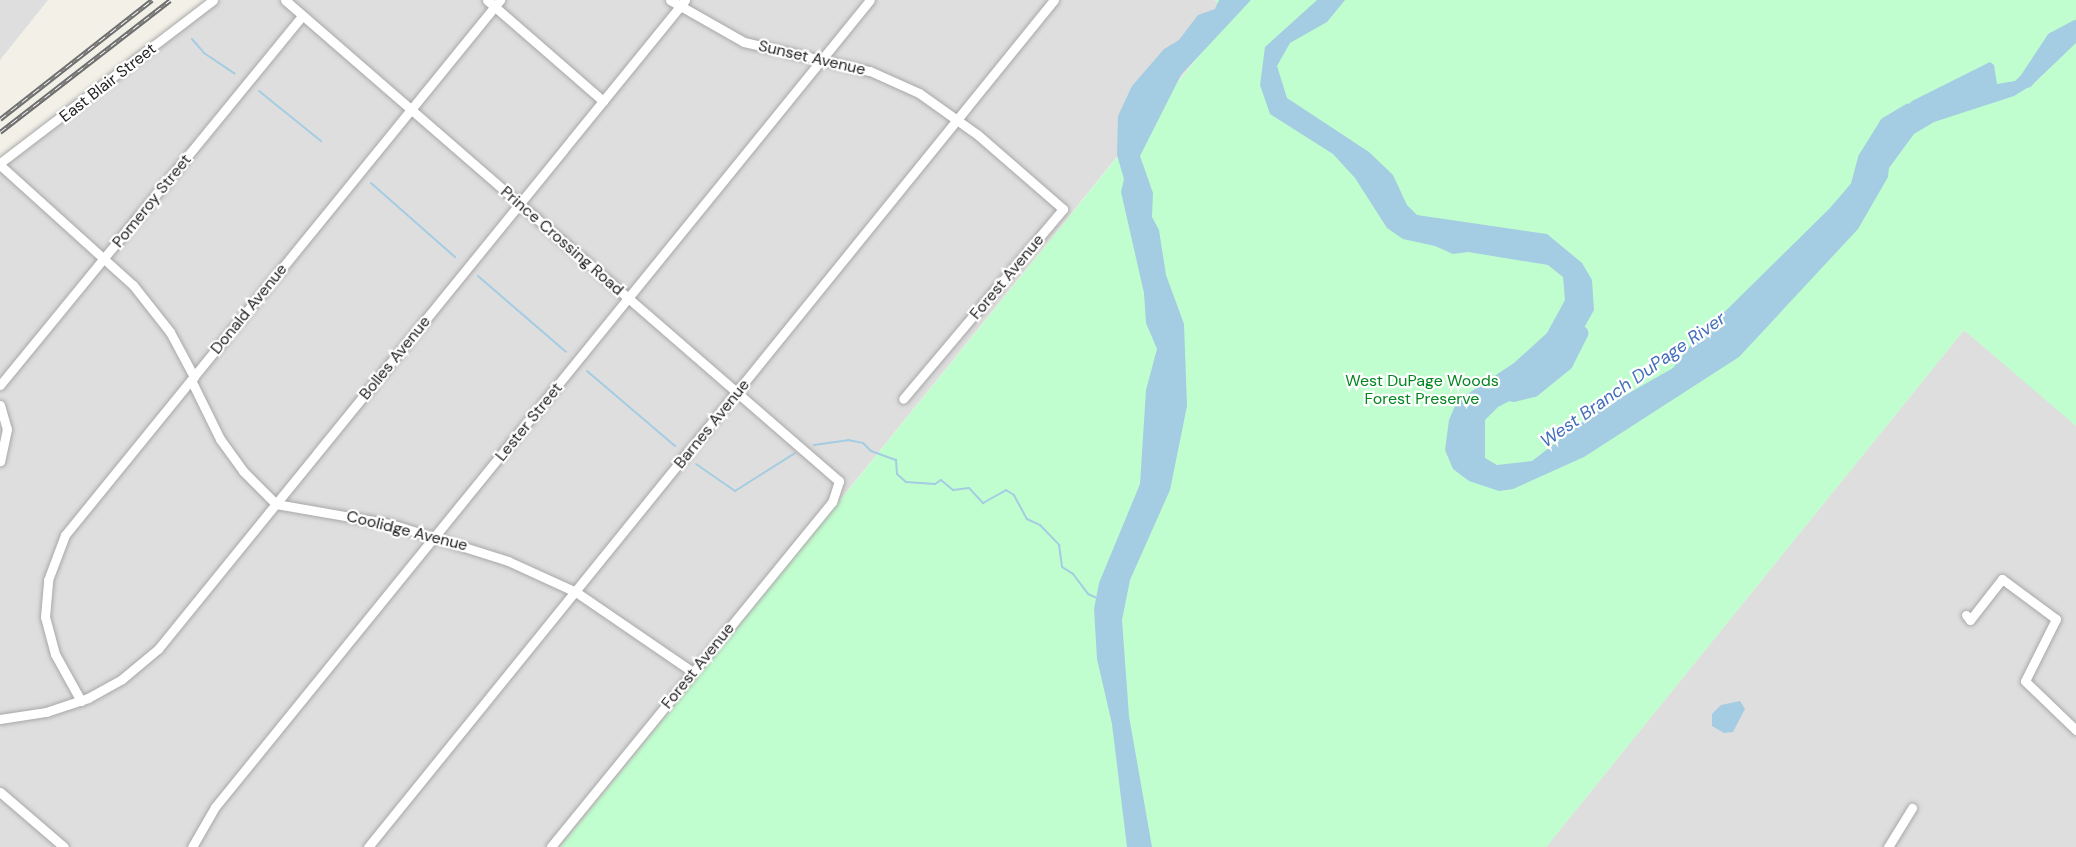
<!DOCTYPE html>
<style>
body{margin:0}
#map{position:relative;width:2076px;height:847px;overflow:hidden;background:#f2f0e7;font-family:"DM Sans",sans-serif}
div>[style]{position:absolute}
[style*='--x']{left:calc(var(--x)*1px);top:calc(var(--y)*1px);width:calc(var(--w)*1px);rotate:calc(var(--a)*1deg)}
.residential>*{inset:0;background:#dfdede}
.park>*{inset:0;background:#c1fecf}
.water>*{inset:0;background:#a4cce3}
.stream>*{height:2px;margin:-1px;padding:0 1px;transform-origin:1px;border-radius:1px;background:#a4cce3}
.river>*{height:15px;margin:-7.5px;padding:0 7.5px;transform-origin:7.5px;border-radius:7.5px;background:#a4cce3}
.roads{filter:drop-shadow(0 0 2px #a8a8a8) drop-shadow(0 0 2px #a8a8a8)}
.street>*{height:9px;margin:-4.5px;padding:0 4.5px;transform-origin:4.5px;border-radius:4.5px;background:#fff}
.rail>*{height:4.5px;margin-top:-2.25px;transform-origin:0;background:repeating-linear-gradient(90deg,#fff 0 7px,#6f6f6f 0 14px);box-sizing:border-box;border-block:2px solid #6f6f6f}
span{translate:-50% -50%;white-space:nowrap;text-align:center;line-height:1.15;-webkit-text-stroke:4.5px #fff;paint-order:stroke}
.street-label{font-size:16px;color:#212121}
.park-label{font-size:16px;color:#02861f}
.water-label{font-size:18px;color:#436ebb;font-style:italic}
</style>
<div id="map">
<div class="residential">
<i style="clip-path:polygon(0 0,48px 0,0 60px)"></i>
<i style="clip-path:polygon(220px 0,1214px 0,1232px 14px,560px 847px,0 847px,0 170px)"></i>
<i style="clip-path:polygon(1964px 330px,2076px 424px,2076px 847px,1546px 847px)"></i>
</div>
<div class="park">
<i style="clip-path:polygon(1214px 0,2076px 0,2076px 426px,1964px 330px,1546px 847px,560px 847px,1232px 15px)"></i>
</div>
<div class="water">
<i style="clip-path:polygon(1219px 0,1251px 0,1181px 75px,1140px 156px,1153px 193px,1152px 217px,1159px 230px,1166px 275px,1184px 324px,1187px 406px,1170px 490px,1130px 580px,1122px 620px,1129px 716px,1152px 847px,1127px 847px,1112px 724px,1097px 659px,1094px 609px,1099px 583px,1140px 484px,1146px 390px,1157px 349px,1146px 323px,1144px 293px,1121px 192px,1124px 179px,1117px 155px,1118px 116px,1132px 86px,1164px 49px,1179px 40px,1198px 15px,1215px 9px)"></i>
<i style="clip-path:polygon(1317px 0,1345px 0,1327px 22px,1290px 43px,1277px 66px,1287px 98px,1369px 152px,1393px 175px,1407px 205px,1417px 215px,1547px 234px,1582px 263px,1592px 280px,1594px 310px,1571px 351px,1531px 390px,1498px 407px,1485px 420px,1485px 458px,1497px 465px,1532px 461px,1594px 413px,1673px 368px,1690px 346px,1830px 208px,1854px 180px,1889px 124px,1912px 101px,1990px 62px,1994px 65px,1997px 84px,2015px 81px,2076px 23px,2076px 43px,2032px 85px,2014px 96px,1934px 122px,1914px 134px,1889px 168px,1888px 177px,1858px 229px,1739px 357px,1584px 457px,1513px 489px,1499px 491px,1469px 481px,1453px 469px,1445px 450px,1449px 420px,1457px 401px,1514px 363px,1547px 333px,1565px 300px,1563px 277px,1548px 265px,1468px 252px,1453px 254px,1435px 246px,1403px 239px,1387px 228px,1355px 178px,1333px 154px,1270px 114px,1260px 85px,1265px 47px)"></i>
<i style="clip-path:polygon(1740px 701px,1745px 709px,1733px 732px,1724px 733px,1712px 726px,1712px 714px,1721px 705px)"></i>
</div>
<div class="stream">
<i style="--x:192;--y:39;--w:18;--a:49"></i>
<i style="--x:204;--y:53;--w:37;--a:34"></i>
<i style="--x:259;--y:91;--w:80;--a:38.9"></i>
<i style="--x:371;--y:183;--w:112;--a:41.4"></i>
<i style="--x:478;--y:276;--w:116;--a:40.8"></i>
<i style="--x:587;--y:371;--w:116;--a:40.4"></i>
<i style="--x:814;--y:445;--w:34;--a:-8"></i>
<i style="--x:848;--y:440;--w:15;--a:11"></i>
<i style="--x:863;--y:443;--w:11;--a:45"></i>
<i style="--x:871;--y:451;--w:27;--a:20"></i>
<i style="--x:896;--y:460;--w:14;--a:86"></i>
<i style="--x:897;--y:474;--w:12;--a:42"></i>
<i style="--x:906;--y:482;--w:29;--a:4"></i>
<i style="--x:935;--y:484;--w:7;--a:-34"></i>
<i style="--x:941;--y:480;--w:16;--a:40"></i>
<i style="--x:953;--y:490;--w:16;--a:-7"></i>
<i style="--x:969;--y:488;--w:21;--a:47"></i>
<i style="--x:983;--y:503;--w:26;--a:-29"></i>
<i style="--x:1006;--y:490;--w:9;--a:32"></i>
<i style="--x:1014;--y:495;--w:27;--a:62"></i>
<i style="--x:1027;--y:519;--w:14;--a:25"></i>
<i style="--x:1040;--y:525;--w:28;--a:46"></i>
<i style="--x:1059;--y:545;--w:22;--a:82"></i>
<i style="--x:1062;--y:567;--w:13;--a:32"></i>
<i style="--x:1073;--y:574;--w:25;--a:53"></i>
<i style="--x:1088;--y:594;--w:10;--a:24"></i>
<i style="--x:696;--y:464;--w:47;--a:34.7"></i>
<i style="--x:735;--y:491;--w:71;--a:-32.3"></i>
</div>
<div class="river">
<i style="--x:2026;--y:80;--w:49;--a:-56.6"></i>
<i style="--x:2053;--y:39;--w:26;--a:-28"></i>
<i style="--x:1858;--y:184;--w:27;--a:-75"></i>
<i style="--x:1865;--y:158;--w:40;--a:-58"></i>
<i style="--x:1886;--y:124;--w:26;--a:-31"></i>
<i style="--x:1513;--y:394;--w:21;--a:-14"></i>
<i style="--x:1533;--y:389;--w:41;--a:-39.1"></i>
<i style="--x:1565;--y:363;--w:34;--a:-63"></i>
</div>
<div class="roads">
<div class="street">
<i style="--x:285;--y:0;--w:734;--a:40.97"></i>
<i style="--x:839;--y:481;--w:22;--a:108"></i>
<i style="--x:832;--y:502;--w:445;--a:129.2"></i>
<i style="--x:487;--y:0;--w:154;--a:41"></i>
<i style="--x:670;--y:0;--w:85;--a:29.6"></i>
<i style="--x:744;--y:42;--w:129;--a:13"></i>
<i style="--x:870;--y:71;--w:54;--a:24.2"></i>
<i style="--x:919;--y:93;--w:72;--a:35.4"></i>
<i style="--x:978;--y:135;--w:113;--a:41"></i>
<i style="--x:1063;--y:209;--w:248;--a:130.1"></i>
<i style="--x:0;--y:163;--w:268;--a:-37.4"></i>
<i style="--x:0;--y:165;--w:179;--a:42.1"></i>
<i style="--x:133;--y:285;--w:60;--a:51.8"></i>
<i style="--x:170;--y:332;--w:51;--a:61.9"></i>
<i style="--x:191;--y:380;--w:66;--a:63.8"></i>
<i style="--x:220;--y:439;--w:39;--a:54"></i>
<i style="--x:243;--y:471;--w:47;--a:45"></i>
<i style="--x:276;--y:504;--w:117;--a:9.9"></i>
<i style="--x:391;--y:524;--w:123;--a:17.5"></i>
<i style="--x:508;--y:561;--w:75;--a:24.5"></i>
<i style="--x:576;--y:592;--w:142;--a:34.4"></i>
<i style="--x:0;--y:385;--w:477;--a:-50.7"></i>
<i style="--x:0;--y:405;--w:25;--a:74"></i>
<i style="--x:7;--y:429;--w:33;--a:102"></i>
<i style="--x:1966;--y:615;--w:6;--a:51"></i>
<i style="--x:1970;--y:620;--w:52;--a:-52"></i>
<i style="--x:2002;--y:579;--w:67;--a:36.5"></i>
<i style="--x:2056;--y:619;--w:69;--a:116.6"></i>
<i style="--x:2025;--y:681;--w:71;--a:43.9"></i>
<i style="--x:81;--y:701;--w:54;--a:-119"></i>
<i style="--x:55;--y:654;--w:38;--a:-105"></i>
<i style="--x:45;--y:617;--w:37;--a:-85"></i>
<i style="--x:48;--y:580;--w:48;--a:-69.3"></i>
<i style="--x:65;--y:535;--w:690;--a:-50.89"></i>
<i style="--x:0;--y:719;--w:47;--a:-8.7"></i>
<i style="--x:46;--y:712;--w:44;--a:-18.4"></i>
<i style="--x:88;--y:698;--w:39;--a:-29"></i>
<i style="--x:122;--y:679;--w:47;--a:-39.8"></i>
<i style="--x:158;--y:649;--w:836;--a:-50.92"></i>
<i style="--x:0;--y:792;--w:84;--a:40.7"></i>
<i style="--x:192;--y:847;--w:46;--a:-60.1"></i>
<i style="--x:215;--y:807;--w:1039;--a:-50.94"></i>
<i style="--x:368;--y:847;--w:1090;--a:-51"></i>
<i style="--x:1888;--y:847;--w:46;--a:-58.4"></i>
</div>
</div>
<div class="rail">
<i style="--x:0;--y:119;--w:193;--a:-38.1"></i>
<i style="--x:0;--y:132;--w:215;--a:-37.8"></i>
</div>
<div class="street-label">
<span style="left:812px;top:58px;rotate:13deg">Sunset Avenue</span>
<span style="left:108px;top:83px;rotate:-38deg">East Blair Street</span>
<span style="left:152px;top:201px;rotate:-51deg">Pomeroy Street</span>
<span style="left:562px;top:241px;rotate:41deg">Prince Crossing Road</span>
<span style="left:1007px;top:277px;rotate:-50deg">Forest Avenue</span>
<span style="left:249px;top:309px;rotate:-51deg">Donald Avenue</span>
<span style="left:395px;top:358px;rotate:-51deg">Bolles Avenue</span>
<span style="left:529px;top:422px;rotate:-51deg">Lester Street</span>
<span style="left:712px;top:424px;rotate:-51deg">Barnes Avenue</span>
<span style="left:407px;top:531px;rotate:14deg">Coolidge Avenue</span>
<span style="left:698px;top:666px;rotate:-51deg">Forest Avenue</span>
</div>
<div class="park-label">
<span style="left:1422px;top:390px">West DuPage Woods<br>Forest Preserve</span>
</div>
<div class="water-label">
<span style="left:1633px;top:380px;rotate:-35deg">West Branch DuPage River</span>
</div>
</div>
